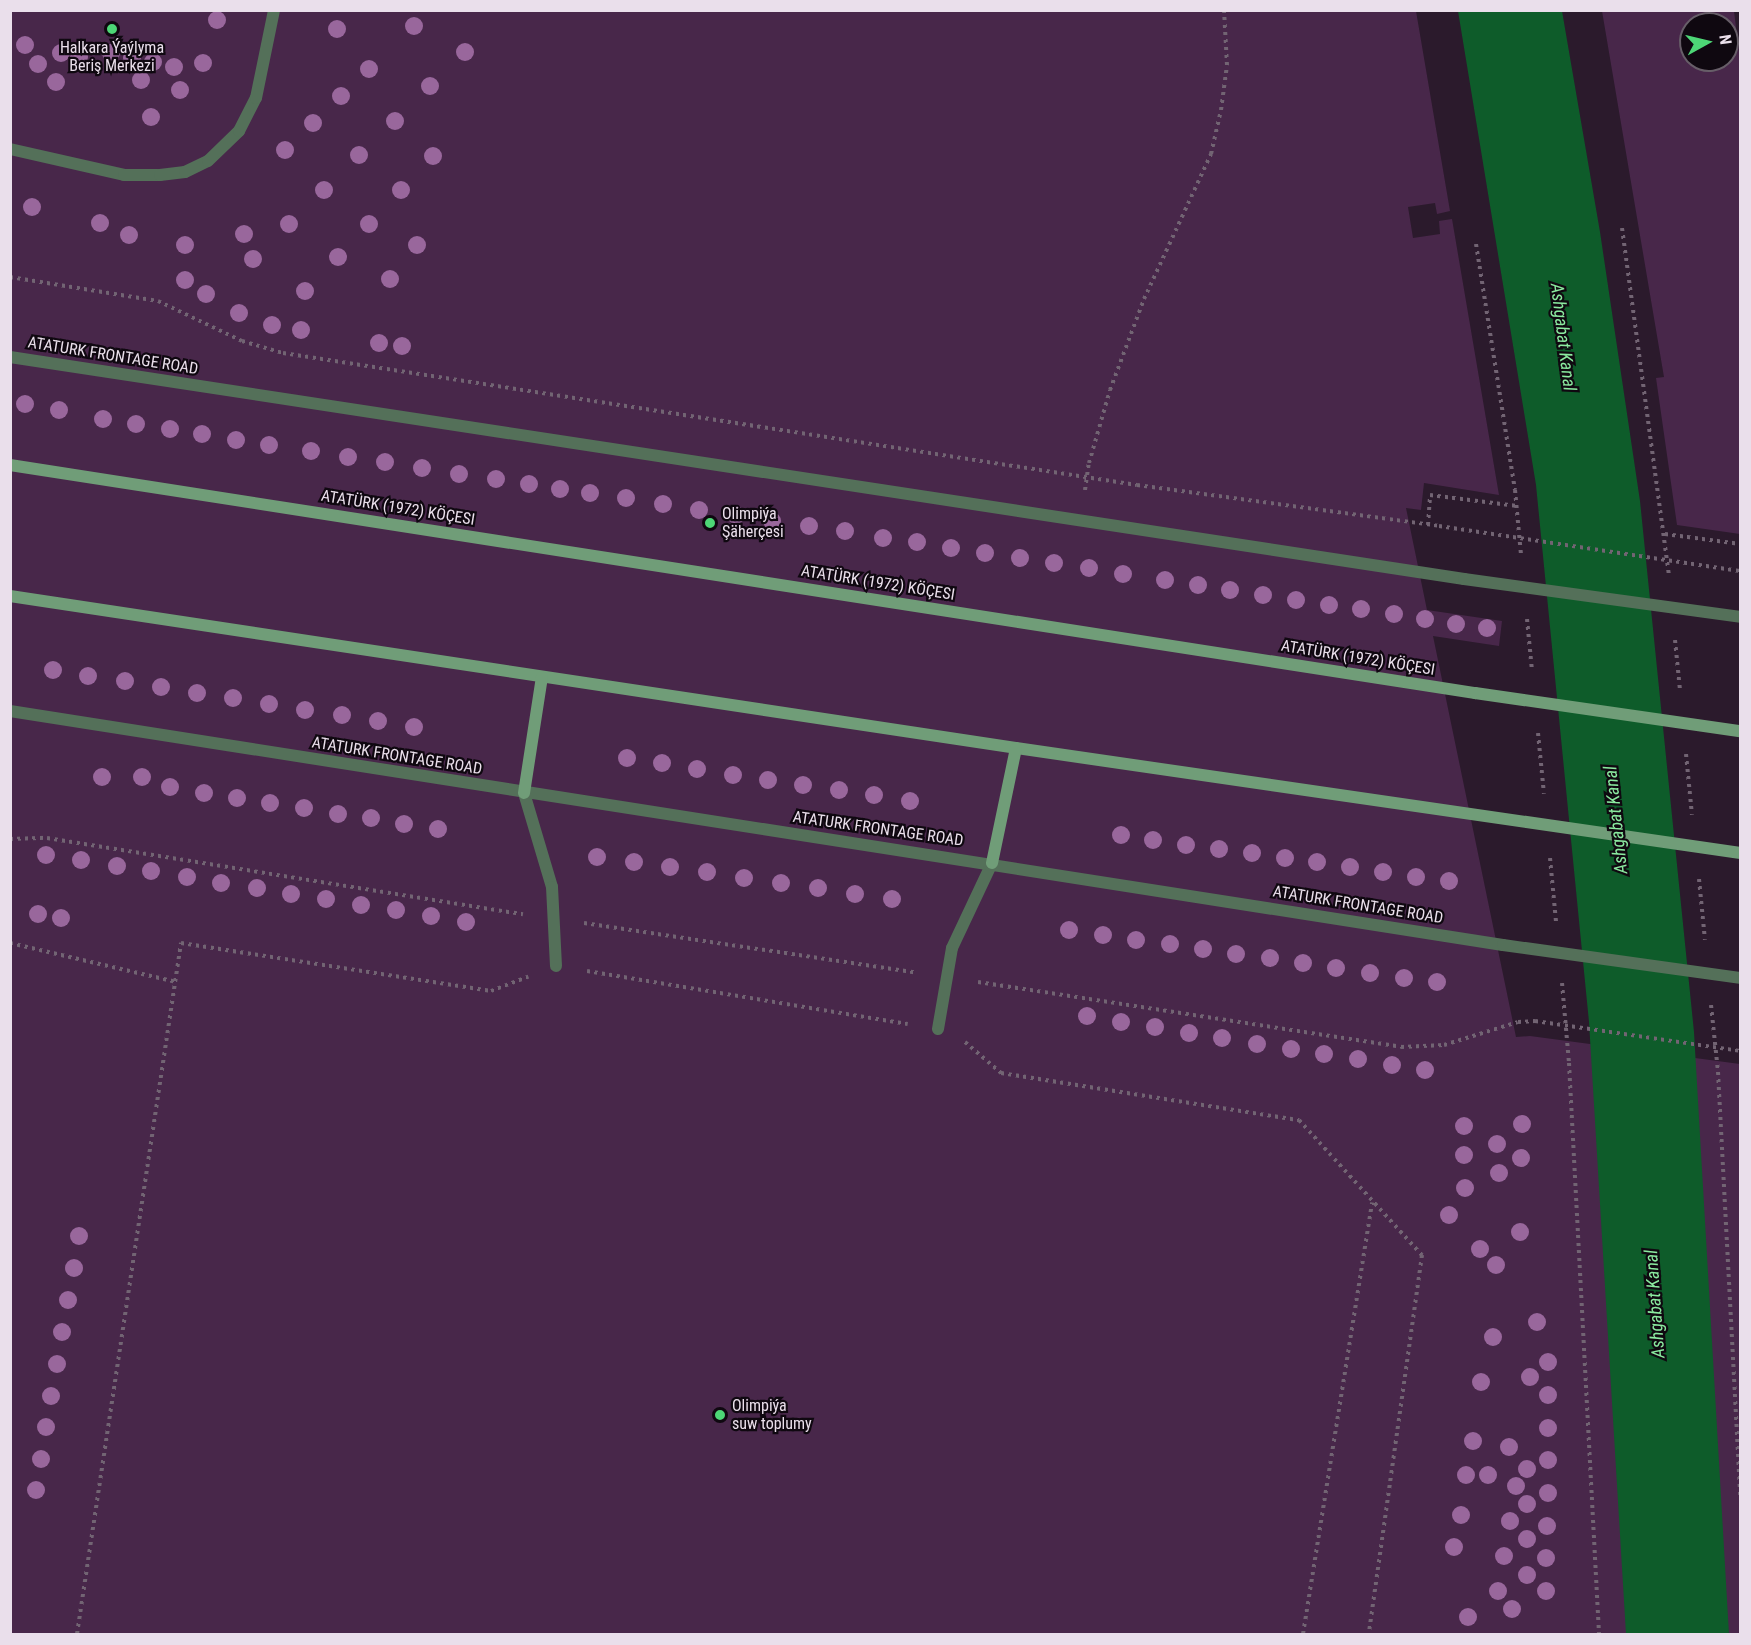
<!DOCTYPE html>
<meta charset="utf-8">
<style>
body{margin:0}
#map{position:relative;width:1751px;height:1645px;overflow:hidden;background:#2b1a2c;font-family:"Roboto Condensed",sans-serif}
div>[style]{position:absolute}
[style*='--x']{left:calc(var(--x)*1px);top:calc(var(--y)*1px);width:calc(var(--w)*1px);rotate:calc(var(--a)*1deg)}
.green>*{inset:0;background:#48274a}
.water>*{inset:0;background:#0e5c2a}
.path>*{height:4px;margin-top:-2px;transform-origin:0;background:repeating-linear-gradient(90deg,#726473 0 3px,transparent 0 7.5px)}
.lane>*{height:12px;margin:-6px;padding:0 6px;transform-origin:6px;border-radius:6px;background:#547059}
.street>*{height:12px;margin:-6px;padding:0 6px;transform-origin:6px;border-radius:6px;background:#547059}
.secondary>*{height:12px;margin:-6px;padding:0 6px;transform-origin:6px;border-radius:6px;background:#709d78}
.trees>*{width:18px;height:18px;margin:-9px;border-radius:50%;background:#99679c}
.dots>*{width:16px;height:16px;translate:-50% -50%;box-sizing:border-box;border:3px solid #0f0810;border-radius:50%}
span{translate:-50% -50%;white-space:nowrap;text-align:center;line-height:1.15;-webkit-text-stroke:4.5px #0f0810;paint-order:stroke}
.poi-label{font-size:16px;color:#eadfeb}
.left{translate:0 -50%;text-align:left}
.street-label{font-size:16px;color:#eadfeb}
.water-label{font-size:18px;color:#8beba0;font-style:italic}
.frame{position:absolute;inset:0;border:12px solid #eadfeb;pointer-events:none}
.north{position:absolute;left:1679px;top:12px;width:60px;height:60px;box-sizing:border-box;background:#0f0810;border:2px solid #675e68;border-radius:50%;rotate:82deg;font-size:16px;font-weight:700;line-height:24px;text-align:center;color:#eadfeb}
.north::after{content:'';display:block;margin:auto;width:21px;height:27px;background:#4dd676;clip-path:polygon(50% 0,100% 100%,50% 72%,0 100%)}
</style>
<div id="map">
<div class="green">
<i style="clip-path:polygon(11px 11px,1416px 11px,1450px 211px,1437px 214px,1435px 203px,1408px 207px,1413px 238px,1440px 234px,1439px 221px,1452px 219px,1499px 495px,1424px 483px,1421px 510px,1406px 508px,1427px 610px,1502px 621px,1499px 646px,1433px 636px,1516px 1037px,1530px 1036px,1740px 1064px,1740px 1634px,11px 1634px)"></i>
<i style="clip-path:polygon(evenodd,1602px 11px,1734px 11px,1740px 60px,1740px 534px,1677px 525px,1656px 378px,1664px 377px,1602px 11px,1691px 24px,1727px 24px,1727px 60px,1691px 60px,1691px 24px)"></i>
</div>
<div class="water">
<i style="clip-path:polygon(1458px 11px,1562px 11px,1600px 232px,1640px 501px,1694px 1032px,1729px 1634px,1626px 1634px,1589px 1022px,1536px 485px)"></i>
</div>
<div class="path">
<i style="--x:1622;--y:228;--w:351;--a:82.3"></i>
<i style="--x:1476;--y:244;--w:249;--a:81"></i>
<i style="--x:1515;--y:490;--w:65;--a:84.7"></i>
<i style="--x:10;--y:277;--w:150;--a:9.2"></i>
<i style="--x:158;--y:301;--w:93;--a:25.5"></i>
<i style="--x:242;--y:341;--w:43;--a:16.3"></i>
<i style="--x:283;--y:353;--w:864;--a:8.79"></i>
<i style="--x:1137;--y:485;--w:305;--a:7.7"></i>
<i style="--x:1439;--y:526;--w:304;--a:8.5"></i>
<i style="--x:1085;--y:490;--w:27;--a:-82"></i>
<i style="--x:1089;--y:463;--w:76;--a:-74"></i>
<i style="--x:1110;--y:390;--w:97;--a:-69.5"></i>
<i style="--x:1144;--y:299;--w:160;--a:-65.2"></i>
<i style="--x:1211;--y:154;--w:45;--a:-77.2"></i>
<i style="--x:1221;--y:110;--w:45;--a:-82.4"></i>
<i style="--x:1227;--y:65;--w:55;--a:-93.1"></i>
<i style="--x:1428;--y:525;--w:30;--a:-86"></i>
<i style="--x:1430;--y:495;--w:88;--a:7.2"></i>
<i style="--x:1665;--y:534;--w:76;--a:7.6"></i>
<i style="--x:1527;--y:619;--w:52;--a:84.5"></i>
<i style="--x:1675;--y:640;--w:50;--a:84.3"></i>
<i style="--x:1538;--y:733;--w:61;--a:84.4"></i>
<i style="--x:1686;--y:754;--w:61;--a:84.4"></i>
<i style="--x:10;--y:839;--w:37;--a:-2"></i>
<i style="--x:47;--y:838;--w:482;--a:9.1"></i>
<i style="--x:1550;--y:858;--w:64;--a:84.6"></i>
<i style="--x:1699;--y:879;--w:61;--a:84.4"></i>
<i style="--x:584;--y:923;--w:337;--a:8.5"></i>
<i style="--x:10;--y:943;--w:171;--a:13.2"></i>
<i style="--x:587;--y:971;--w:325;--a:9.4"></i>
<i style="--x:978;--y:982;--w:428;--a:8.7"></i>
<i style="--x:1401;--y:1047;--w:43;--a:-2.7"></i>
<i style="--x:1444;--y:1045;--w:77;--a:-17.3"></i>
<i style="--x:1518;--y:1022;--w:17;--a:-3"></i>
<i style="--x:1535;--y:1021;--w:207;--a:8.3"></i>
<i style="--x:1562;--y:983;--w:80;--a:85"></i>
<i style="--x:1569;--y:1063;--w:572;--a:86.99"></i>
<i style="--x:1711;--y:1005;--w:67;--a:84"></i>
<i style="--x:1718;--y:1072;--w:424;--a:87"></i>
<i style="--x:965;--y:1042;--w:48;--a:40.7"></i>
<i style="--x:1001;--y:1073;--w:302;--a:9"></i>
<i style="--x:1299;--y:1120;--w:183;--a:47.7"></i>
<i style="--x:1422;--y:1255;--w:383;--a:98"></i>
<i style="--x:77;--y:1634;--w:699;--a:-81.44"></i>
<i style="--x:181;--y:943;--w:314;--a:8.8"></i>
<i style="--x:491;--y:991;--w:40;--a:-21"></i>
<i style="--x:1303;--y:1634;--w:437;--a:-80.9"></i>
</div>
<div class="lane">
<i style="--x:10;--y:149;--w:117;--a:12.8"></i>
<i style="--x:124;--y:175;--w:36;--a:0"></i>
<i style="--x:160;--y:175;--w:25;--a:-7"></i>
<i style="--x:185;--y:172;--w:25;--a:-26"></i>
<i style="--x:208;--y:161;--w:43;--a:-44.1"></i>
<i style="--x:239;--y:131;--w:37;--a:-63"></i>
<i style="--x:256;--y:98;--w:90;--a:-78.4"></i>
<i style="--x:524;--y:793;--w:98;--a:73.4"></i>
<i style="--x:552;--y:887;--w:79;--a:87.1"></i>
<i style="--x:938;--y:1029;--w:82;--a:-80.2"></i>
<i style="--x:952;--y:948;--w:94;--a:-64.8"></i>
</div>
<div class="street">
<i style="--x:10;--y:357;--w:1471;--a:8.68"></i>
<i style="--x:1464;--y:579;--w:279;--a:7.8"></i>
<i style="--x:10;--y:711;--w:1511;--a:8.91"></i>
<i style="--x:1503;--y:945;--w:239;--a:7.9"></i>
</div>
<div class="secondary">
<i style="--x:10;--y:465;--w:1483;--a:8.85"></i>
<i style="--x:1475;--y:693;--w:268;--a:8.2"></i>
<i style="--x:10;--y:596;--w:1017;--a:8.59"></i>
<i style="--x:1016;--y:748;--w:732;--a:8.25"></i>
<i style="--x:524;--y:793;--w:117;--a:-81.2"></i>
<i style="--x:992;--y:863;--w:117;--a:-78.2"></i>
</div>
<div class="trees">
<i style="left:217px;top:20px"></i>
<i style="left:414px;top:26px"></i>
<i style="left:337px;top:29px"></i>
<i style="left:25px;top:45px"></i>
<i style="left:465px;top:52px"></i>
<i style="left:61px;top:53px"></i>
<i style="left:111px;top:53px"></i>
<i style="left:79px;top:57px"></i>
<i style="left:132px;top:58px"></i>
<i style="left:153px;top:62px"></i>
<i style="left:203px;top:63px"></i>
<i style="left:38px;top:64px"></i>
<i style="left:174px;top:67px"></i>
<i style="left:369px;top:69px"></i>
<i style="left:141px;top:80px"></i>
<i style="left:56px;top:82px"></i>
<i style="left:430px;top:86px"></i>
<i style="left:180px;top:90px"></i>
<i style="left:341px;top:96px"></i>
<i style="left:151px;top:117px"></i>
<i style="left:395px;top:121px"></i>
<i style="left:313px;top:123px"></i>
<i style="left:285px;top:150px"></i>
<i style="left:359px;top:155px"></i>
<i style="left:433px;top:156px"></i>
<i style="left:324px;top:190px"></i>
<i style="left:401px;top:190px"></i>
<i style="left:32px;top:207px"></i>
<i style="left:100px;top:223px"></i>
<i style="left:289px;top:224px"></i>
<i style="left:369px;top:224px"></i>
<i style="left:244px;top:234px"></i>
<i style="left:129px;top:235px"></i>
<i style="left:185px;top:245px"></i>
<i style="left:417px;top:245px"></i>
<i style="left:338px;top:257px"></i>
<i style="left:253px;top:259px"></i>
<i style="left:390px;top:279px"></i>
<i style="left:185px;top:280px"></i>
<i style="left:305px;top:291px"></i>
<i style="left:206px;top:294px"></i>
<i style="left:239px;top:313px"></i>
<i style="left:272px;top:325px"></i>
<i style="left:301px;top:330px"></i>
<i style="left:379px;top:343px"></i>
<i style="left:402px;top:346px"></i>
<i style="left:25px;top:404px"></i>
<i style="left:59px;top:410px"></i>
<i style="left:103px;top:419px"></i>
<i style="left:136px;top:424px"></i>
<i style="left:170px;top:429px"></i>
<i style="left:202px;top:434px"></i>
<i style="left:236px;top:440px"></i>
<i style="left:269px;top:445px"></i>
<i style="left:311px;top:451px"></i>
<i style="left:348px;top:457px"></i>
<i style="left:385px;top:462px"></i>
<i style="left:422px;top:468px"></i>
<i style="left:459px;top:474px"></i>
<i style="left:496px;top:479px"></i>
<i style="left:529px;top:484px"></i>
<i style="left:560px;top:489px"></i>
<i style="left:590px;top:493px"></i>
<i style="left:626px;top:498px"></i>
<i style="left:663px;top:504px"></i>
<i style="left:699px;top:510px"></i>
<i style="left:736px;top:515px"></i>
<i style="left:772px;top:521px"></i>
<i style="left:809px;top:526px"></i>
<i style="left:845px;top:531px"></i>
<i style="left:883px;top:538px"></i>
<i style="left:917px;top:542px"></i>
<i style="left:951px;top:548px"></i>
<i style="left:985px;top:553px"></i>
<i style="left:1020px;top:558px"></i>
<i style="left:1054px;top:563px"></i>
<i style="left:1089px;top:568px"></i>
<i style="left:1123px;top:574px"></i>
<i style="left:1165px;top:580px"></i>
<i style="left:1198px;top:585px"></i>
<i style="left:1230px;top:590px"></i>
<i style="left:1263px;top:595px"></i>
<i style="left:1296px;top:600px"></i>
<i style="left:1329px;top:605px"></i>
<i style="left:1361px;top:609px"></i>
<i style="left:1394px;top:614px"></i>
<i style="left:1425px;top:619px"></i>
<i style="left:1456px;top:624px"></i>
<i style="left:1487px;top:628px"></i>
<i style="left:53px;top:670px"></i>
<i style="left:88px;top:676px"></i>
<i style="left:125px;top:681px"></i>
<i style="left:161px;top:687px"></i>
<i style="left:197px;top:693px"></i>
<i style="left:233px;top:698px"></i>
<i style="left:269px;top:704px"></i>
<i style="left:305px;top:710px"></i>
<i style="left:342px;top:715px"></i>
<i style="left:378px;top:721px"></i>
<i style="left:414px;top:727px"></i>
<i style="left:627px;top:758px"></i>
<i style="left:662px;top:763px"></i>
<i style="left:697px;top:769px"></i>
<i style="left:733px;top:775px"></i>
<i style="left:102px;top:777px"></i>
<i style="left:142px;top:777px"></i>
<i style="left:768px;top:780px"></i>
<i style="left:803px;top:785px"></i>
<i style="left:170px;top:787px"></i>
<i style="left:839px;top:790px"></i>
<i style="left:204px;top:793px"></i>
<i style="left:874px;top:795px"></i>
<i style="left:237px;top:798px"></i>
<i style="left:910px;top:801px"></i>
<i style="left:270px;top:803px"></i>
<i style="left:304px;top:808px"></i>
<i style="left:338px;top:814px"></i>
<i style="left:371px;top:818px"></i>
<i style="left:404px;top:824px"></i>
<i style="left:438px;top:829px"></i>
<i style="left:1121px;top:835px"></i>
<i style="left:1153px;top:840px"></i>
<i style="left:1186px;top:845px"></i>
<i style="left:1219px;top:849px"></i>
<i style="left:1252px;top:853px"></i>
<i style="left:46px;top:855px"></i>
<i style="left:597px;top:857px"></i>
<i style="left:1285px;top:858px"></i>
<i style="left:81px;top:860px"></i>
<i style="left:634px;top:862px"></i>
<i style="left:1317px;top:862px"></i>
<i style="left:117px;top:866px"></i>
<i style="left:670px;top:867px"></i>
<i style="left:1350px;top:867px"></i>
<i style="left:151px;top:871px"></i>
<i style="left:707px;top:872px"></i>
<i style="left:1383px;top:872px"></i>
<i style="left:187px;top:877px"></i>
<i style="left:1416px;top:877px"></i>
<i style="left:744px;top:878px"></i>
<i style="left:1449px;top:881px"></i>
<i style="left:221px;top:883px"></i>
<i style="left:781px;top:883px"></i>
<i style="left:257px;top:888px"></i>
<i style="left:818px;top:888px"></i>
<i style="left:291px;top:894px"></i>
<i style="left:855px;top:894px"></i>
<i style="left:326px;top:899px"></i>
<i style="left:892px;top:899px"></i>
<i style="left:361px;top:905px"></i>
<i style="left:396px;top:910px"></i>
<i style="left:38px;top:914px"></i>
<i style="left:431px;top:916px"></i>
<i style="left:61px;top:918px"></i>
<i style="left:466px;top:922px"></i>
<i style="left:1069px;top:930px"></i>
<i style="left:1103px;top:935px"></i>
<i style="left:1136px;top:940px"></i>
<i style="left:1170px;top:944px"></i>
<i style="left:1203px;top:949px"></i>
<i style="left:1236px;top:954px"></i>
<i style="left:1270px;top:958px"></i>
<i style="left:1303px;top:963px"></i>
<i style="left:1336px;top:968px"></i>
<i style="left:1370px;top:973px"></i>
<i style="left:1404px;top:978px"></i>
<i style="left:1437px;top:982px"></i>
<i style="left:1087px;top:1016px"></i>
<i style="left:1121px;top:1022px"></i>
<i style="left:1155px;top:1027px"></i>
<i style="left:1189px;top:1033px"></i>
<i style="left:1222px;top:1038px"></i>
<i style="left:1257px;top:1044px"></i>
<i style="left:1291px;top:1049px"></i>
<i style="left:1324px;top:1054px"></i>
<i style="left:1358px;top:1059px"></i>
<i style="left:1392px;top:1065px"></i>
<i style="left:1425px;top:1070px"></i>
<i style="left:1522px;top:1124px"></i>
<i style="left:1464px;top:1126px"></i>
<i style="left:1497px;top:1144px"></i>
<i style="left:1464px;top:1155px"></i>
<i style="left:1521px;top:1158px"></i>
<i style="left:1499px;top:1173px"></i>
<i style="left:1465px;top:1188px"></i>
<i style="left:1449px;top:1215px"></i>
<i style="left:1520px;top:1232px"></i>
<i style="left:79px;top:1236px"></i>
<i style="left:1480px;top:1249px"></i>
<i style="left:1496px;top:1265px"></i>
<i style="left:74px;top:1268px"></i>
<i style="left:68px;top:1300px"></i>
<i style="left:1537px;top:1322px"></i>
<i style="left:62px;top:1332px"></i>
<i style="left:1493px;top:1337px"></i>
<i style="left:1548px;top:1362px"></i>
<i style="left:57px;top:1364px"></i>
<i style="left:1530px;top:1377px"></i>
<i style="left:1481px;top:1382px"></i>
<i style="left:1548px;top:1395px"></i>
<i style="left:51px;top:1396px"></i>
<i style="left:46px;top:1427px"></i>
<i style="left:1548px;top:1428px"></i>
<i style="left:1473px;top:1441px"></i>
<i style="left:1509px;top:1447px"></i>
<i style="left:41px;top:1459px"></i>
<i style="left:1548px;top:1460px"></i>
<i style="left:1527px;top:1469px"></i>
<i style="left:1466px;top:1475px"></i>
<i style="left:1488px;top:1475px"></i>
<i style="left:1516px;top:1486px"></i>
<i style="left:36px;top:1490px"></i>
<i style="left:1548px;top:1493px"></i>
<i style="left:1527px;top:1504px"></i>
<i style="left:1461px;top:1515px"></i>
<i style="left:1510px;top:1521px"></i>
<i style="left:1547px;top:1526px"></i>
<i style="left:1527px;top:1539px"></i>
<i style="left:1454px;top:1547px"></i>
<i style="left:1504px;top:1556px"></i>
<i style="left:1546px;top:1558px"></i>
<i style="left:1527px;top:1575px"></i>
<i style="left:1498px;top:1591px"></i>
<i style="left:1546px;top:1591px"></i>
<i style="left:1512px;top:1609px"></i>
<i style="left:1468px;top:1617px"></i>
</div>
<div class="dots">
<i style="left:112px;top:29px;background:#4dd676"></i>
<i style="left:710px;top:523px;background:#4dd676"></i>
<i style="left:720px;top:1415px;background:#4dd676"></i>
</div>
<div class="poi-label">
<span style="left:112px;top:57px">Halkara Ýaýlyma<br>Beriş Merkezi</span>
<span class="left" style="left:722px;top:523px">Olimpiýa<br>Şäherçesi</span>
<span class="left" style="left:732px;top:1415px">Olimpiýa<br>suw toplumy</span>
</div>
<div class="street-label">
<span style="left:113px;top:356px;rotate:9deg">ATATURK FRONTAGE ROAD</span>
<span style="left:398px;top:508px;rotate:9deg">ATATÜRK (1972) KÖÇESI</span>
<span style="left:878px;top:583px;rotate:9deg">ATATÜRK (1972) KÖÇESI</span>
<span style="left:1358px;top:658px;rotate:9deg">ATATÜRK (1972) KÖÇESI</span>
<span style="left:397px;top:756px;rotate:9deg">ATATURK FRONTAGE ROAD</span>
<span style="left:878px;top:829px;rotate:8deg">ATATURK FRONTAGE ROAD</span>
<span style="left:1358px;top:905px;rotate:9deg">ATATURK FRONTAGE ROAD</span>
</div>
<div class="water-label">
<span style="left:1563px;top:337px;rotate:83deg">Ashgabat Kanal</span>
<span style="left:1616px;top:820px;rotate:-96deg">Ashgabat Kanal</span>
<span style="left:1655px;top:1304px;rotate:-94deg">Ashgabat Kanal</span>
</div>
<div class="frame"></div>
<div class="north">N</div>
</div>
